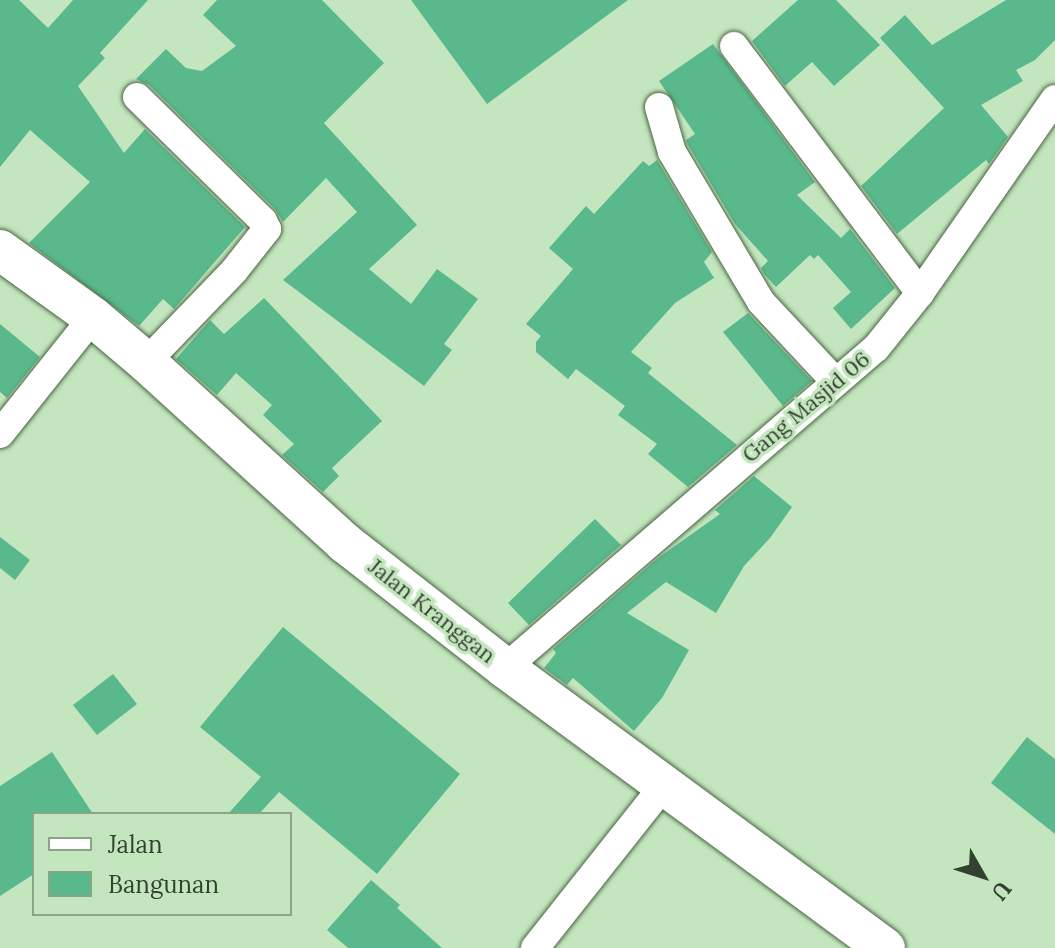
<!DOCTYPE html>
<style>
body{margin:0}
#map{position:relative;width:1055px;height:948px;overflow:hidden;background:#c4e6be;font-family:Lora,serif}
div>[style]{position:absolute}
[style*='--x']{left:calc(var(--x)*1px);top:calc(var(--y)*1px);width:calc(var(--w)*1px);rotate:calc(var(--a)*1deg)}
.building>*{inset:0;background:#5ab98c}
.roads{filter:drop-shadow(0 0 2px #486542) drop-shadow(0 0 2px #486542)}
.minor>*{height:28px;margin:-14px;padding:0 14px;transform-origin:14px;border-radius:14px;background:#fff}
.secondary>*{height:40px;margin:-20px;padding:0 20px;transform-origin:20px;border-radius:20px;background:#fff}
span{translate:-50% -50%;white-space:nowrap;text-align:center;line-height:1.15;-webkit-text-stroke:7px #c4e6be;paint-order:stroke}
.street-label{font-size:22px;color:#334131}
.legend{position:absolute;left:32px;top:812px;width:260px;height:104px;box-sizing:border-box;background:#c4e6be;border:2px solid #8aa486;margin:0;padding:10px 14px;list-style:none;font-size:24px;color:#334131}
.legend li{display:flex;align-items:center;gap:16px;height:40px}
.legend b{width:40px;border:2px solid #8aa486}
.north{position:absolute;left:943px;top:836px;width:80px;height:80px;-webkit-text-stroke:6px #c4e6be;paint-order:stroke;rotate:129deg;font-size:22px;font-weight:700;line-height:32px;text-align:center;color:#334131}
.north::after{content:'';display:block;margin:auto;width:28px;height:36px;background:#334131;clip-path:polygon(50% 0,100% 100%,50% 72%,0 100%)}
</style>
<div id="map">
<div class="building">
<i style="clip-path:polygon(0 0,19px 0,48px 28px,73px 0,148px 0,100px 53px,105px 58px,78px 86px,124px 153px,145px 129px,245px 227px,174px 309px,163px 299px,139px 326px,29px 243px,90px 182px,30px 130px,0 167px)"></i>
<i style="clip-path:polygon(217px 0,322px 0,384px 63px,324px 123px,417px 225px,369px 269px,411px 304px,437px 269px,478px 299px,444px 344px,452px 350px,424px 386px,283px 280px,357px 212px,326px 178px,283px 222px,275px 209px,149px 85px,136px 79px,166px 49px,186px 68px,202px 71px,236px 46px,203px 15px)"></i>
<i style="clip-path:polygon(411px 0,628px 0,487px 104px)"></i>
<i style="clip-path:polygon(798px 0,836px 0,880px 45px,834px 86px,812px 62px,785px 86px,752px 41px)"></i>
<i style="clip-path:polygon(1006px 0,1055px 0,1055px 40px,1035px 60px,1016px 70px,1023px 81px,981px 105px,1008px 137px,989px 164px,986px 160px,897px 234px,861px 186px,944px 108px,880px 38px,905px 15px,932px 45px)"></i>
<i style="clip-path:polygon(713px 44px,815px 182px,797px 195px,841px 238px,850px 229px,895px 288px,851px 329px,833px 308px,851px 292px,818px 255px,814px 259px,810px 255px,776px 287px,764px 274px,761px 268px,768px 261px,735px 224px,688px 145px,686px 140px,695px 134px,659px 81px)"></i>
<i style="clip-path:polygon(657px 160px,712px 252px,704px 262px,714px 278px,675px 303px,631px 352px,652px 368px,648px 373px,737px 445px,688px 487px,648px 454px,657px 444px,618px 415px,625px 406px,576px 369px,568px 379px,536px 352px,536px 342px,541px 336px,526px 324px,573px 269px,549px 248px,586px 206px,594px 214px,643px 161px,649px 166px)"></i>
<i style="clip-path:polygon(264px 298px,382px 421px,332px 468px,339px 476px,323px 492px,282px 455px,294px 444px,263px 415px,272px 405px,236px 373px,217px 395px,176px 359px,210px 320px,224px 334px)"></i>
<i style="clip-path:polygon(748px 313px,812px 381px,783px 406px,723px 332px)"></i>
<i style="clip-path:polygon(0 324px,40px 357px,7px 398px,0 392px)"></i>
<i style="clip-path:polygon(754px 476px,792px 507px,770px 538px,744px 566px,716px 613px,666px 582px,627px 613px,689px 650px,662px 698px,634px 731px,573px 678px,567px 685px,544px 668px,556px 653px,553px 649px,658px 558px,720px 514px,715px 510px)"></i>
<i style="clip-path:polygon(595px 519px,621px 545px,529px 625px,508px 603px)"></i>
<i style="clip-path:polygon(0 537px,30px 560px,15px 580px,0 568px)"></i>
<i style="clip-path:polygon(283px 627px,460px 774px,377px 874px,279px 792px,259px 814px,228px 814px,261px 777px,200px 727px)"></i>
<i style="clip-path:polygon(113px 674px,137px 704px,97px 735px,73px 705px)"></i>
<i style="clip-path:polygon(1027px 737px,1055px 759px,1055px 834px,991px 783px)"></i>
<i style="clip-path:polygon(52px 752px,93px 814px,34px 814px,34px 874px,0 896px,0 786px)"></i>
<i style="clip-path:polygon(371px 880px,400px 905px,397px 908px,442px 948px,348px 948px,327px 930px)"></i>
</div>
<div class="roads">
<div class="minor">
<i style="--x:734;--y:46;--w:309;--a:53"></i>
<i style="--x:137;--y:97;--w:177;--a:44.5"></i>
<i style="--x:263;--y:221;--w:9;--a:63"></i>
<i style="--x:267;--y:229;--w:53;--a:128.2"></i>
<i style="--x:234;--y:271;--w:127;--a:134"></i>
<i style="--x:659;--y:107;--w:47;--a:73.9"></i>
<i style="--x:672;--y:152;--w:174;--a:59.3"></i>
<i style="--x:761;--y:302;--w:108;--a:46.9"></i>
<i style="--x:0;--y:434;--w:149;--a:-51.5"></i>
<i style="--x:505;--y:668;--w:490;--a:-40.8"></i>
<i style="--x:876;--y:348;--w:70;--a:-51.3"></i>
<i style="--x:920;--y:293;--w:236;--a:-55.2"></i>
<i style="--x:535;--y:948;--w:211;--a:-51.6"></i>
</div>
<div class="secondary">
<i style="--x:0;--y:250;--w:115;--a:35.8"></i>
<i style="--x:93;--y:317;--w:70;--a:40.3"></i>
<i style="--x:146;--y:362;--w:269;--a:42.3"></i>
<i style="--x:345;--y:543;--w:203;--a:38"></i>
<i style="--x:505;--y:668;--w:472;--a:36.4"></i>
</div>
</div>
<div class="street-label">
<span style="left:806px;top:407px;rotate:-40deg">Gang Masjid 06</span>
<span style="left:432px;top:611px;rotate:38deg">Jalan Kranggan</span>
</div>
<ul class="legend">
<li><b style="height:10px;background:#fff"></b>Jalan</li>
<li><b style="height:22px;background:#5ab98c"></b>Bangunan</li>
</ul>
<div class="north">U</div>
</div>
